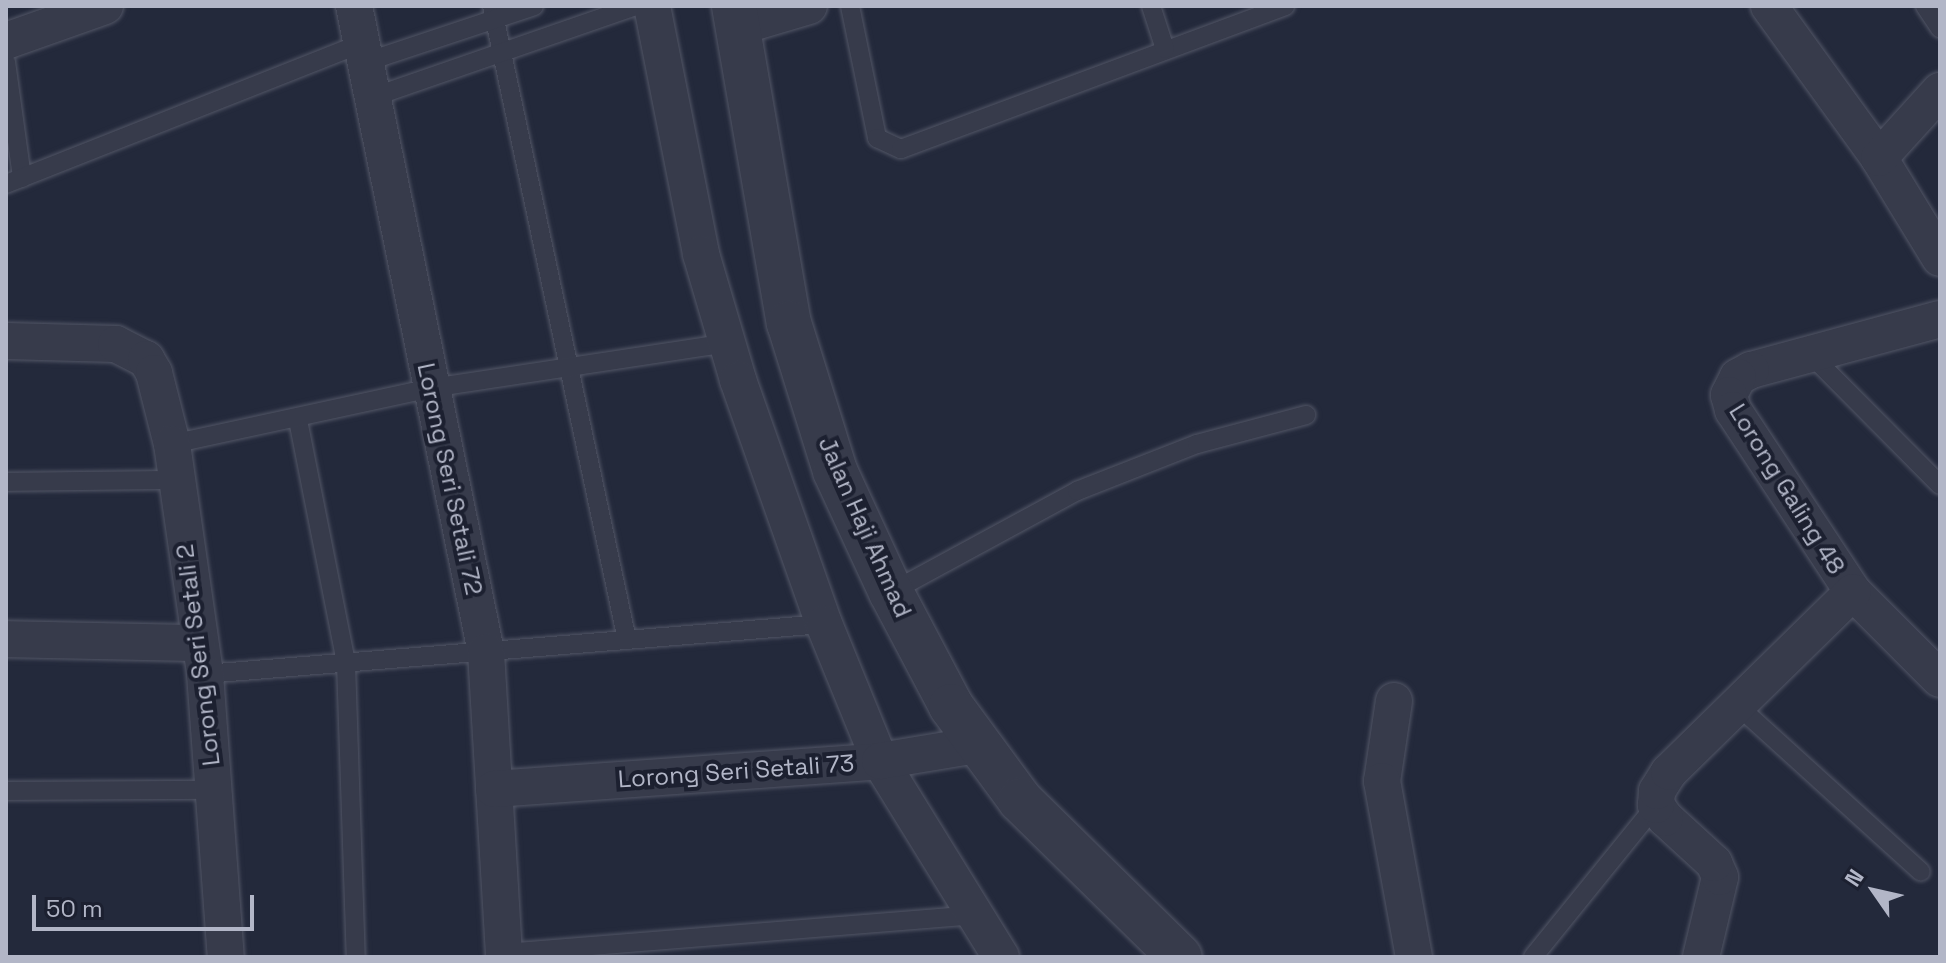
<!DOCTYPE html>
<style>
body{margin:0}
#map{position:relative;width:1946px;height:963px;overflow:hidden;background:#23293b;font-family:"Space Grotesk",sans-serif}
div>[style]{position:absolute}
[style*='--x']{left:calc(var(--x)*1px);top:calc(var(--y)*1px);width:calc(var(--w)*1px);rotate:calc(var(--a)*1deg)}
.roads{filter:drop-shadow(0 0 2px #525666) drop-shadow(0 0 2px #525666)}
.service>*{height:18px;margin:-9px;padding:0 9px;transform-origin:9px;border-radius:9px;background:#373b4b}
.minor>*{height:36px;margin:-18px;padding:0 18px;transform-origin:18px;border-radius:18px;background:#373b4b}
.tertiary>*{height:44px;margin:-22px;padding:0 22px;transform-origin:22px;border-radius:22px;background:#373b4b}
span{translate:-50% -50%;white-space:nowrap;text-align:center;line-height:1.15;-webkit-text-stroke:8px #1c2030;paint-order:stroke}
.street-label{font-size:24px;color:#b2b6c7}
.frame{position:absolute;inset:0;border:8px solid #b2b6c7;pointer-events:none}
.north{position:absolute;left:1834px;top:851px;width:80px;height:80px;-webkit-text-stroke:6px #1c2030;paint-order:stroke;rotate:304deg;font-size:22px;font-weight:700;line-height:32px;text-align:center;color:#b2b6c7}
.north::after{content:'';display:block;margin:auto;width:28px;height:36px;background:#b2b6c7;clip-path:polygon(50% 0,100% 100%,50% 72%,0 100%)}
.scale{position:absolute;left:32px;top:895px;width:222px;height:36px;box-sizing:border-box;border:4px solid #b2b6c7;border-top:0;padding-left:10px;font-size:24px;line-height:28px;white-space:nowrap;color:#b2b6c7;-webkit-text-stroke:6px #1c2030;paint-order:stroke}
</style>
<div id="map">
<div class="roads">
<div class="service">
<i style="--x:492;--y:6;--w:648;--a:77.98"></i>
<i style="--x:850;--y:6;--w:135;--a:78.4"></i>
<i style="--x:877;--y:138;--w:26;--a:25"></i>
<i style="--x:901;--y:149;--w:410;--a:-20.4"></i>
<i style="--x:1151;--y:6;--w:45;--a:72"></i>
<i style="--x:1925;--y:6;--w:27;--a:56"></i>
<i style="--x:6;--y:62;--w:117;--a:82.1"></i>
<i style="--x:366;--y:62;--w:177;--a:-18.4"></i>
<i style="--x:373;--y:97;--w:278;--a:-19.1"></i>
<i style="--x:6;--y:184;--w:383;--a:-21.6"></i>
<i style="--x:1811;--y:355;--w:183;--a:45.2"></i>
<i style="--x:298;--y:420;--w:248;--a:78.8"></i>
<i style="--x:346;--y:663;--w:294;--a:88.1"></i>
<i style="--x:172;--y:444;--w:265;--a:-12.2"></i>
<i style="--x:431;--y:388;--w:299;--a:-8.6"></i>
<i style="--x:6;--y:482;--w:171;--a:-0.7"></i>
<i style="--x:891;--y:592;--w:212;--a:-28.5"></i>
<i style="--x:1077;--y:491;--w:129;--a:-21.4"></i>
<i style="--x:1197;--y:444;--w:113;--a:-14.9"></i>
<i style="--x:205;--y:674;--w:621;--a:-4.62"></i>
<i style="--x:1737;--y:705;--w:248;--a:42.2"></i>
<i style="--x:6;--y:791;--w:208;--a:-0.3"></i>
<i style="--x:504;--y:953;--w:474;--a:-4.6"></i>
<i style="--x:1533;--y:957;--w:196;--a:-51"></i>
</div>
<div class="minor">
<i style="--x:354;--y:6;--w:659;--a:78.45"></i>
<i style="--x:486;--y:652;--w:306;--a:86.6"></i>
<i style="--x:652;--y:6;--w:253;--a:78.8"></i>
<i style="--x:701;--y:254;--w:131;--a:73.6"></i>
<i style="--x:738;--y:380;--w:259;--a:70.6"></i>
<i style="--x:824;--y:624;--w:148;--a:67.8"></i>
<i style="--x:880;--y:761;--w:230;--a:58.3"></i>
<i style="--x:1769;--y:6;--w:188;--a:54.1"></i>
<i style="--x:1879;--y:158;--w:117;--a:58.6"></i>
<i style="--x:738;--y:27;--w:74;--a:-16.5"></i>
<i style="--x:6;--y:41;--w:105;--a:-19.5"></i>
<i style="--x:1879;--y:158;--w:91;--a:-47.7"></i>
<i style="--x:1940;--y:319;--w:196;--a:164.9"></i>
<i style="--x:1751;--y:370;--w:15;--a:152"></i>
<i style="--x:1738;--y:377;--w:20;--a:117"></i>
<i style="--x:1729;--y:395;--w:16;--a:75"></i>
<i style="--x:1733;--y:410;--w:218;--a:56.6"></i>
<i style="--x:1853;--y:592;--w:123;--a:45"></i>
<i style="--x:6;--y:341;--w:110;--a:1.6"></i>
<i style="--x:116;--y:344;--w:34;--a:27"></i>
<i style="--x:146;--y:359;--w:16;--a:60"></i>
<i style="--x:154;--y:373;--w:73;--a:75.8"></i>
<i style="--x:172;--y:444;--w:232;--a:81.8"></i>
<i style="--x:205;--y:674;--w:284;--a:85.8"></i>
<i style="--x:6;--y:639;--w:192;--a:1.2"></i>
<i style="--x:1394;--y:701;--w:81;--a:98.5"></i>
<i style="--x:1382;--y:781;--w:179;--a:79.7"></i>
<i style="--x:494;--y:789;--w:387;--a:-4.1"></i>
<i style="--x:880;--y:761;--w:98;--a:-9.4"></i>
<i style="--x:1701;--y:957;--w:82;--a:-76.6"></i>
<i style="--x:1720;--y:877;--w:15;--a:-113"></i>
<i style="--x:1714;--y:863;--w:67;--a:-137.4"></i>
<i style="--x:1665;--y:818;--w:16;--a:-125"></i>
<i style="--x:1656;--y:805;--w:14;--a:-86"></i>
<i style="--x:1657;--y:791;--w:22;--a:-58"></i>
<i style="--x:1669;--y:772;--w:257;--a:-44.4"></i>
</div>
<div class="tertiary">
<i style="--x:734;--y:6;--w:322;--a:80.2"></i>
<i style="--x:789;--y:323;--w:155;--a:72.7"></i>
<i style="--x:835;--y:471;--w:133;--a:65.2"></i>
<i style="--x:891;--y:592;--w:129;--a:62.2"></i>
<i style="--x:951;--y:706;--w:117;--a:53.7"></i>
<i style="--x:1020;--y:800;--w:224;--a:44.5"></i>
</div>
</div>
<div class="street-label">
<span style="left:450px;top:479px;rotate:78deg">Lorong Seri Setali 72</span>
<span style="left:1787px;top:489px;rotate:58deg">Lorong Galing 48</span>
<span style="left:865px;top:527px;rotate:66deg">Jalan Haji Ahmad</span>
<span style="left:198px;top:655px;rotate:-97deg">Lorong Seri Setali 2</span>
<span style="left:736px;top:771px;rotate:-4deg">Lorong Seri Setali 73</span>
</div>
<div class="frame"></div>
<div class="north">N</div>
<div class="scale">50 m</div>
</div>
